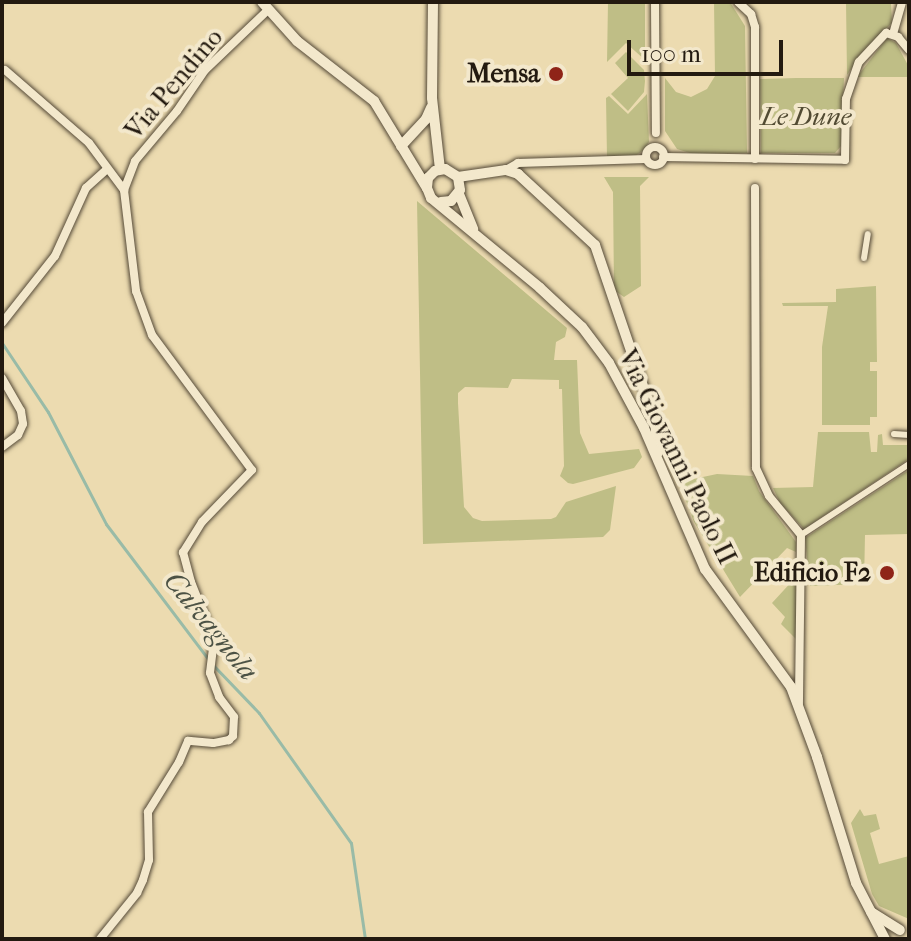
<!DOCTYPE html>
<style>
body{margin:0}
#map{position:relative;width:911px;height:941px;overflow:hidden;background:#ecdbb0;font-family:"IM FELL French Canon",serif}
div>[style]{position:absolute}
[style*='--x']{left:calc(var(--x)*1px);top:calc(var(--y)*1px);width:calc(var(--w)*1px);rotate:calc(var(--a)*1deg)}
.green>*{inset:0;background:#bfbe86}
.stream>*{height:3px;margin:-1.5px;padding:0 1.5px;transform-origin:1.5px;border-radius:1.5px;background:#99bba7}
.roads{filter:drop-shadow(0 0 2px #554a38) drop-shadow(0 0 2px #554a38)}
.pedestrian>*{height:6px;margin:-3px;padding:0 3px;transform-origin:3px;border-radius:3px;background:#f3e8cc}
.minor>*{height:8px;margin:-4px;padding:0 4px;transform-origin:4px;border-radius:4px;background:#f3e8cc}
.minor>.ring{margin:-4px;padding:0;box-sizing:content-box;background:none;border:8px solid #f3e8cc;border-radius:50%}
.tertiary>*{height:10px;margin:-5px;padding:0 5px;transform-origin:5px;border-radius:5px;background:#f3e8cc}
.dots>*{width:22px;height:22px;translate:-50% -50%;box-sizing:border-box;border:4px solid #f3e8cc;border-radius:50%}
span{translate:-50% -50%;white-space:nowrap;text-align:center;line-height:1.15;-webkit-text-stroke:8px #f3e8cc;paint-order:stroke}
.poi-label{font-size:26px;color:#231a10;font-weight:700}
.right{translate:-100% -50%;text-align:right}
.street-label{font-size:26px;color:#231a10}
.park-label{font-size:26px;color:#524b33;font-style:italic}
.water-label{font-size:28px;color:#4c5245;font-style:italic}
.frame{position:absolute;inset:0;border:4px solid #231a10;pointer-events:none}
.scale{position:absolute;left:627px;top:40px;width:156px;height:36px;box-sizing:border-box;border:4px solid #231a10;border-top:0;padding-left:10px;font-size:24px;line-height:28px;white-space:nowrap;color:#231a10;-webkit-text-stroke:6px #f3e8cc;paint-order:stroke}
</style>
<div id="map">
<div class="green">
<i style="clip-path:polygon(608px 2px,645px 2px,645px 60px,626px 43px,607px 62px)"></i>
<i style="clip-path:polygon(714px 2px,730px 2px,745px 26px,747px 153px,693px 154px,677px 149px,665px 131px,665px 78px,676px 92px,691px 97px,707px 89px,715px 76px)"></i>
<i style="clip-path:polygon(846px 2px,891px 2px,892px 23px,866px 48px,847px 75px)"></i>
<i style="clip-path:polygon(887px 38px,896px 43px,909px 67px,909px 77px,857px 77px)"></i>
<i style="clip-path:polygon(626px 52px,644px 70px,645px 81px,644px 92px,628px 111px,611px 94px,628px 78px,615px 63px)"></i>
<i style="clip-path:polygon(796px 78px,844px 78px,841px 146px,835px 153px,761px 153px,760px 79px)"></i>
<i style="clip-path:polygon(647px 94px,649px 142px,645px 149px,634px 157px,607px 158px,606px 98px,609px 96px,628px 114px)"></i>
<i style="clip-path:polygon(604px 177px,649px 177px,640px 186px,641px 286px,624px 297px,614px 290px,613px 192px)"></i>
<i style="clip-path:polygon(417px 201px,567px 328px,565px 337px,556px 342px,554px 360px,577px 360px,580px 433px,589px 454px,639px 449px,642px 457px,634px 468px,573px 484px,568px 483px,560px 476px,564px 466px,562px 389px,559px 389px,559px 380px,517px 379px,512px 379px,508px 388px,465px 387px,458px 393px,458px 403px,464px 507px,473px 518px,482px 521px,551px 519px,556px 517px,566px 502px,616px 486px,610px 530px,603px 537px,423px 544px)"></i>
<i style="clip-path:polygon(876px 286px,877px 362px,870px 362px,870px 371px,877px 371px,877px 417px,870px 417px,870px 425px,822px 425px,822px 347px,828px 306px,783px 306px,782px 303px,836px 302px,836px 289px)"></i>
<i style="clip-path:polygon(818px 432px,869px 432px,871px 452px,877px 452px,878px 435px,882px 434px,883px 445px,909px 445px,909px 459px,804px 529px,780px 503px,773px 488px,813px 487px)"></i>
<i style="clip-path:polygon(909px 470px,909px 534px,865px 535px,864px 584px,810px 586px,805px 538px)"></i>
<i style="clip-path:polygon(717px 474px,753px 476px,759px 491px,796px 542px,796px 552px,787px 548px,740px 597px,694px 522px,679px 482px)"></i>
<i style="clip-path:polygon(797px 566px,796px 612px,796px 639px,781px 624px,785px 617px,772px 603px,795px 578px,790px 572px)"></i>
<i style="clip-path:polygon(860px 809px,864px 816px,876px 814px,880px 829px,870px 833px,879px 864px,909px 856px,909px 919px,879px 906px,872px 894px,851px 823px)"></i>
</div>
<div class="stream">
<i style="--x:2;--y:343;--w:83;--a:56.3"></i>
<i style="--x:48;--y:412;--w:126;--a:62.6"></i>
<i style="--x:106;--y:524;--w:171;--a:52.9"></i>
<i style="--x:214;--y:666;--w:65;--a:46.2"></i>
<i style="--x:259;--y:713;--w:159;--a:54.7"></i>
<i style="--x:351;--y:843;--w:97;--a:81.7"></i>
</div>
<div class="roads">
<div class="pedestrian">
<i style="--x:864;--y:258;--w:24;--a:-81"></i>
<i style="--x:894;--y:434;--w:15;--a:4"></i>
<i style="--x:801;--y:535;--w:129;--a:-33.3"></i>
</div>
<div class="minor">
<i style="--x:655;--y:2;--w:131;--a:89.6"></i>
<i style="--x:738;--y:2;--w:18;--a:43"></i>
<i style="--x:751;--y:14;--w:14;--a:73"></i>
<i style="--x:755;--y:27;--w:132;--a:90"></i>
<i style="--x:893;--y:34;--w:33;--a:-74"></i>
<i style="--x:5;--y:70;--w:111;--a:41"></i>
<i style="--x:89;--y:143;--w:59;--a:53.3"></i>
<i style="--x:124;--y:190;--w:102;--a:83.2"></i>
<i style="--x:136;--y:291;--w:47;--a:70"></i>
<i style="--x:152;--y:335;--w:168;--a:53.5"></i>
<i style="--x:252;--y:470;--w:72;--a:133.9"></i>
<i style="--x:202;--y:522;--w:36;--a:122"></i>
<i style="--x:183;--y:552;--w:31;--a:75"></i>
<i style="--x:191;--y:582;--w:62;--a:68.4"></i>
<i style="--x:214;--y:640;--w:33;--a:97"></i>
<i style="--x:210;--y:673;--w:26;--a:69"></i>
<i style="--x:219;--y:697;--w:25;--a:53"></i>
<i style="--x:234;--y:717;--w:19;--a:93"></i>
<i style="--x:233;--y:736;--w:6;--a:135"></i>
<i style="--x:229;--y:740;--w:16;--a:169"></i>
<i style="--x:213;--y:743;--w:25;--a:-175"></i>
<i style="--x:188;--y:741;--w:23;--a:113"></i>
<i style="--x:179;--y:762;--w:59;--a:121.8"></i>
<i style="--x:148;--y:812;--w:48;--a:88.8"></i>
<i style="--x:149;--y:860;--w:21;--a:107"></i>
<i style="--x:143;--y:880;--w:14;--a:115"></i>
<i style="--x:137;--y:893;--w:59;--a:128.8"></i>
<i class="ring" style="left:646px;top:147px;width:10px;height:10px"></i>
<i style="--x:663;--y:157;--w:182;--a:0.9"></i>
<i style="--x:845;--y:160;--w:61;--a:-89.1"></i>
<i style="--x:846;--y:99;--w:39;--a:-71"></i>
<i style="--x:859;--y:62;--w:40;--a:-47"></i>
<i style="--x:886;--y:33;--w:13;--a:18"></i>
<i style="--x:898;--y:37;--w:17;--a:50"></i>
<i style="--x:506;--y:170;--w:14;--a:-30"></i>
<i style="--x:518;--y:163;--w:128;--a:-1.8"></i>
<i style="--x:755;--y:188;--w:280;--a:89.8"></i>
<i style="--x:756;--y:468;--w:31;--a:65"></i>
<i style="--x:769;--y:496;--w:50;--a:50.6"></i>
<i style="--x:801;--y:535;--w:170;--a:90.7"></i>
<i style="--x:124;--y:190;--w:31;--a:-69"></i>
<i style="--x:135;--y:161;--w:65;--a:-50"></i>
<i style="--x:177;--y:111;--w:50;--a:-55.7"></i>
<i style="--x:205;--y:70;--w:86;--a:-43.6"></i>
<i style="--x:2;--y:323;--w:85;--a:-51.7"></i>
<i style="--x:55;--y:256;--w:75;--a:-65.5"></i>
<i style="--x:86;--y:188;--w:28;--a:-42"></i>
<i style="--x:2;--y:378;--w:38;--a:60"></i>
<i style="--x:21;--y:411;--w:13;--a:81"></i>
<i style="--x:23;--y:424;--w:12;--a:114"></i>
<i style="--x:18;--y:435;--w:20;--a:143"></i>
</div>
<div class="tertiary">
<i style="--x:262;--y:2;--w:52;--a:48.1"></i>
<i style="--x:297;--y:41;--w:98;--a:37.9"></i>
<i style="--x:374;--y:101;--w:102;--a:58.7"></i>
<i style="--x:433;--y:2;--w:96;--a:90.6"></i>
<i style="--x:432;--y:98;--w:71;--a:83.6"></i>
<i style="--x:401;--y:146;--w:37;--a:-47"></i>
<i style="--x:426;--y:119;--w:12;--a:-66"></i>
<i style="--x:458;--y:177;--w:49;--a:-8.3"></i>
<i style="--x:506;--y:170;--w:13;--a:18"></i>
<i style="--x:518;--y:174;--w:105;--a:42.7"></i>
<i style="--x:595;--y:245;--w:186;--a:71.2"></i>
<i style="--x:655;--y:421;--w:32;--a:85"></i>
<i style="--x:459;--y:194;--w:38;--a:68"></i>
<i style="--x:441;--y:202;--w:10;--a:-6"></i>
<i style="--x:451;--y:201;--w:14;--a:-51"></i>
<i style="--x:460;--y:190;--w:13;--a:-99"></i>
<i style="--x:458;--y:177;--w:15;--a:-148"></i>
<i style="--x:445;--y:169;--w:10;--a:169"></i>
<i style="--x:435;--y:171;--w:10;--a:135"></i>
<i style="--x:428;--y:178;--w:10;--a:96"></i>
<i style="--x:427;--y:188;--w:11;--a:68"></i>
<i style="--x:431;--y:198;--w:141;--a:39.5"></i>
<i style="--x:540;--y:288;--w:57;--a:42.9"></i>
<i style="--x:582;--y:327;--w:45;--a:53.1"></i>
<i style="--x:609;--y:363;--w:74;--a:61.7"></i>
<i style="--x:644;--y:428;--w:154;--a:66.6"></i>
<i style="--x:705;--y:569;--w:146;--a:53.9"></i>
<i style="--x:791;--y:687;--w:75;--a:69.6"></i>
<i style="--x:817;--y:757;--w:132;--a:72.8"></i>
<i style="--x:856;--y:883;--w:63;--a:62.6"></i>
<i style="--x:871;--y:912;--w:34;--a:32"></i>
</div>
</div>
<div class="dots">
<i style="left:556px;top:74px;background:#8f2418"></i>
<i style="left:887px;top:573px;background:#8f2418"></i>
</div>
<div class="poi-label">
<span class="right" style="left:540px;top:74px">Mensa</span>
<span class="right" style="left:871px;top:573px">Edificio F2</span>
</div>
<div class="street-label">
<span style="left:174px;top:84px;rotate:-50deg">Via Pendino</span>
<span style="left:677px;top:457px;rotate:64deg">Via Giovanni Paolo II</span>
</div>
<div class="park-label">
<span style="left:806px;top:117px">Le Dune</span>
</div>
<div class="water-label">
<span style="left:211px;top:626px;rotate:51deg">Calvagnola</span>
</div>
<div class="frame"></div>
<div class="scale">100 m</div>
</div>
